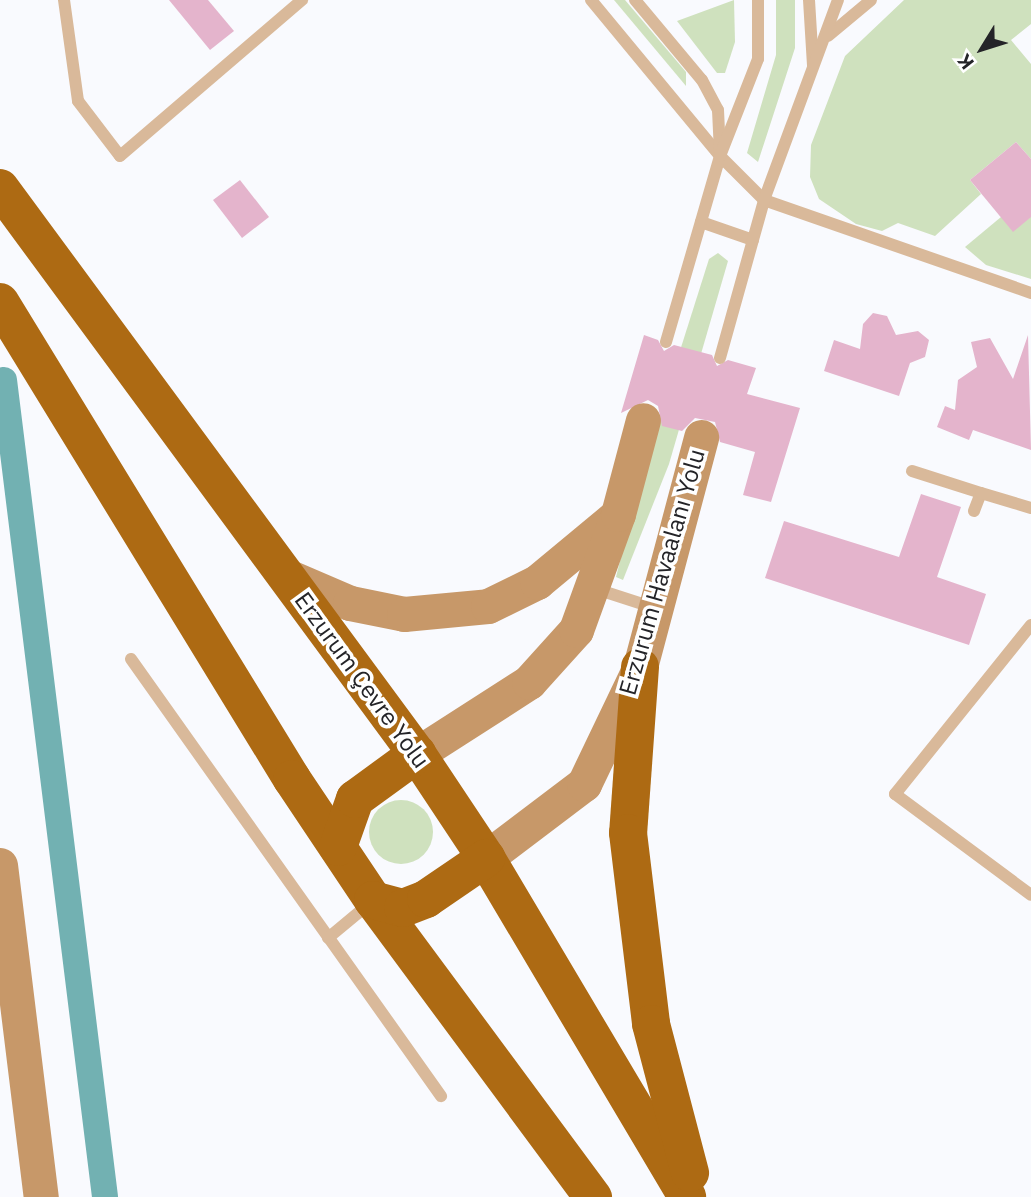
<!DOCTYPE html>
<meta charset="utf-8">
<style>
body{margin:0}
#map{position:relative;width:1031px;height:1197px;overflow:hidden;background:#f9fafe;font-family:"IBM Plex Sans",sans-serif}
div>[style]{position:absolute}
[style*='--x']{left:calc(var(--x)*1px);top:calc(var(--y)*1px);width:calc(var(--w)*1px);rotate:calc(var(--a)*1deg)}
.green>*{inset:0;background:#cfe1be}
.round{border-radius:50%}
.canal>*{height:26px;margin:-13px;padding:0 13px;transform-origin:13px;border-radius:13px;background:#72b1b2}
.building>*{inset:0;background:#e4b4cc}
.lane>*{height:12px;margin:-6px;padding:0 6px;transform-origin:6px;border-radius:6px;background:#d9b99a}
.secondary>*{height:35px;margin:-17.5px;padding:0 17.5px;transform-origin:17.5px;border-radius:17.5px;background:#c79869}
.highway>*{height:38px;margin:-19px;padding:0 19px;transform-origin:19px;border-radius:19px;background:#ad6a13}
span{translate:-50% -50%;white-space:nowrap;text-align:center;line-height:1.15;-webkit-text-stroke:7px #fff;paint-order:stroke}
.street-label{font-size:24px;color:#242428}
.north{position:absolute;left:947px;top:14px;width:70px;height:70px;-webkit-text-stroke:5px #fff;paint-order:stroke;rotate:232deg;font-size:19px;font-weight:700;line-height:28px;text-align:center;color:#242428}
.north::after{content:'';display:block;margin:auto;width:24px;height:32px;background:#242428;clip-path:polygon(50% 0,100% 100%,50% 72%,0 100%)}
</style>
<div id="map">
<div class="green">
<i style="clip-path:polygon(614px 0,625px 0,686px 72px,686px 86px)"></i>
<i style="clip-path:polygon(734px 0,735px 42px,725px 73px,717px 73px,677px 21px)"></i>
<i style="clip-path:polygon(776px 0,795px 0,795px 48px,758px 162px,747px 153px,776px 55px)"></i>
<i style="clip-path:polygon(904px 0,1031px 0,1031px 24px,1011px 40px,1031px 64px,1031px 159px,1016px 142px,970px 180px,981px 194px,935px 236px,898px 223px,882px 231px,856px 224px,819px 199px,810px 177px,811px 145px,845px 56px)"></i>
<i style="clip-path:polygon(1001px 217px,1031px 217px,1031px 279px,986px 265px,965px 247px)"></i>
<i style="clip-path:polygon(718px 253px,728px 261px,669px 464px,623px 580px,616px 577px,646px 458px,709px 259px)"></i>
<i class="round" style="left:369px;top:800px;width:64px;height:64px"></i>
</div>
<div class="canal">
<i style="--x:4;--y:380;--w:823;--a:82.95"></i>
</div>
<div class="building">
<i style="clip-path:polygon(169px 0,208px 0,234px 31px,210px 50px)"></i>
<i style="clip-path:polygon(1016px 142px,1031px 159px,1031px 217px,1013px 232px,970px 180px)"></i>
<i style="clip-path:polygon(240px 180px,269px 217px,242px 238px,213px 200px)"></i>
<i style="clip-path:polygon(873px 313px,887px 316px,896px 335px,918px 331px,929px 340px,925px 357px,910px 363px,899px 396px,824px 371px,834px 340px,860px 349px,863px 324px)"></i>
<i style="clip-path:polygon(644px 335px,658px 340px,664px 351px,674px 345px,712px 355px,717px 366px,728px 360px,756px 368px,747px 394px,800px 408px,771px 502px,743px 495px,755px 452px,720px 442px,715px 422px,695px 418px,682px 431px,662px 426px,658px 406px,648px 400px,621px 413px)"></i>
<i style="clip-path:polygon(1028px 335px,1031px 450px,973px 430px,969px 440px,937px 427px,945px 406px,955px 410px,958px 380px,977px 367px,971px 342px,990px 338px,1013px 379px)"></i>
<i style="clip-path:polygon(921px 494px,961px 507px,937px 577px,986px 594px,969px 645px,765px 578px,784px 521px,899px 557px)"></i>
</div>
<div class="lane">
<i style="--x:64;--y:0;--w:102;--a:82.1"></i>
<i style="--x:78;--y:101;--w:69;--a:52.6"></i>
<i style="--x:120;--y:156;--w:240;--a:-40.6"></i>
<i style="--x:591;--y:0;--w:202;--a:50.4"></i>
<i style="--x:720;--y:156;--w:62;--a:45"></i>
<i style="--x:764;--y:200;--w:283;--a:19.2"></i>
<i style="--x:635;--y:0;--w:104;--a:50.1"></i>
<i style="--x:702;--y:80;--w:34;--a:62"></i>
<i style="--x:718;--y:110;--w:42;--a:87.3"></i>
<i style="--x:809;--y:0;--w:66;--a:86.5"></i>
<i style="--x:828;--y:36;--w:56;--a:-39.9"></i>
<i style="--x:701;--y:222;--w:55;--a:19.1"></i>
<i style="--x:666;--y:342;--w:194;--a:-73.8"></i>
<i style="--x:720;--y:156;--w:104;--a:-68.6"></i>
<i style="--x:758;--y:59;--w:59;--a:-90"></i>
<i style="--x:720;--y:358;--w:164;--a:-74.4"></i>
<i style="--x:764;--y:200;--w:213;--a:-69.7"></i>
<i style="--x:912;--y:471;--w:72;--a:17.7"></i>
<i style="--x:974;--y:511;--w:19;--a:-69"></i>
<i style="--x:981;--y:493;--w:52;--a:16.7"></i>
<i style="--x:593;--y:588;--w:65;--a:17.9"></i>
<i style="--x:1031;--y:625;--w:217;--a:128.8"></i>
<i style="--x:895;--y:794;--w:169;--a:36.6"></i>
<i style="--x:131;--y:659;--w:536;--a:54.65"></i>
<i style="--x:328;--y:938;--w:55;--a:-39.8"></i>
</div>
<div class="secondary">
<i style="--x:285;--y:575;--w:71;--a:23.3"></i>
<i style="--x:350;--y:603;--w:55;--a:11.5"></i>
<i style="--x:404;--y:614;--w:84;--a:-5.4"></i>
<i style="--x:488;--y:606;--w:55;--a:-26.1"></i>
<i style="--x:537;--y:582;--w:99;--a:-39.7"></i>
<i style="--x:417;--y:754;--w:133;--a:-32.7"></i>
<i style="--x:529;--y:682;--w:70;--a:-47.9"></i>
<i style="--x:576;--y:630;--w:123;--a:-70.1"></i>
<i style="--x:618;--y:514;--w:97;--a:-75.1"></i>
<i style="--x:486;--y:858;--w:123;--a:-37.1"></i>
<i style="--x:584;--y:784;--w:130;--a:-64.4"></i>
<i style="--x:640;--y:667;--w:238;--a:-75.1"></i>
<i style="--x:0;--y:865;--w:335;--a:83"></i>
</div>
<div class="highway">
<i style="--x:0;--y:188;--w:703;--a:53.62"></i>
<i style="--x:417;--y:754;--w:125;--a:56.4"></i>
<i style="--x:486;--y:858;--w:394;--a:59.3"></i>
<i style="--x:0;--y:302;--w:559;--a:58.53"></i>
<i style="--x:292;--y:779;--w:146;--a:56.2"></i>
<i style="--x:373;--y:900;--w:370;--a:53.5"></i>
<i style="--x:640;--y:667;--w:166;--a:94.1"></i>
<i style="--x:628;--y:833;--w:192;--a:83.1"></i>
<i style="--x:651;--y:1024;--w:154;--a:75.3"></i>
<i style="--x:338;--y:847;--w:51;--a:-70.5"></i>
<i style="--x:355;--y:799;--w:77;--a:-36"></i>
<i style="--x:373;--y:900;--w:31;--a:15"></i>
<i style="--x:403;--y:908;--w:25;--a:-21"></i>
<i style="--x:426;--y:899;--w:73;--a:-34.3"></i>
</div>
<div class="street-label">
<span style="left:662px;top:572px;rotate:-74deg">Erzurum Havaalanı Yolu</span>
<span style="left:362px;top:680px;rotate:54deg">Erzurum Çevre Yolu</span>
</div>
<div class="north">K</div>
</div>
